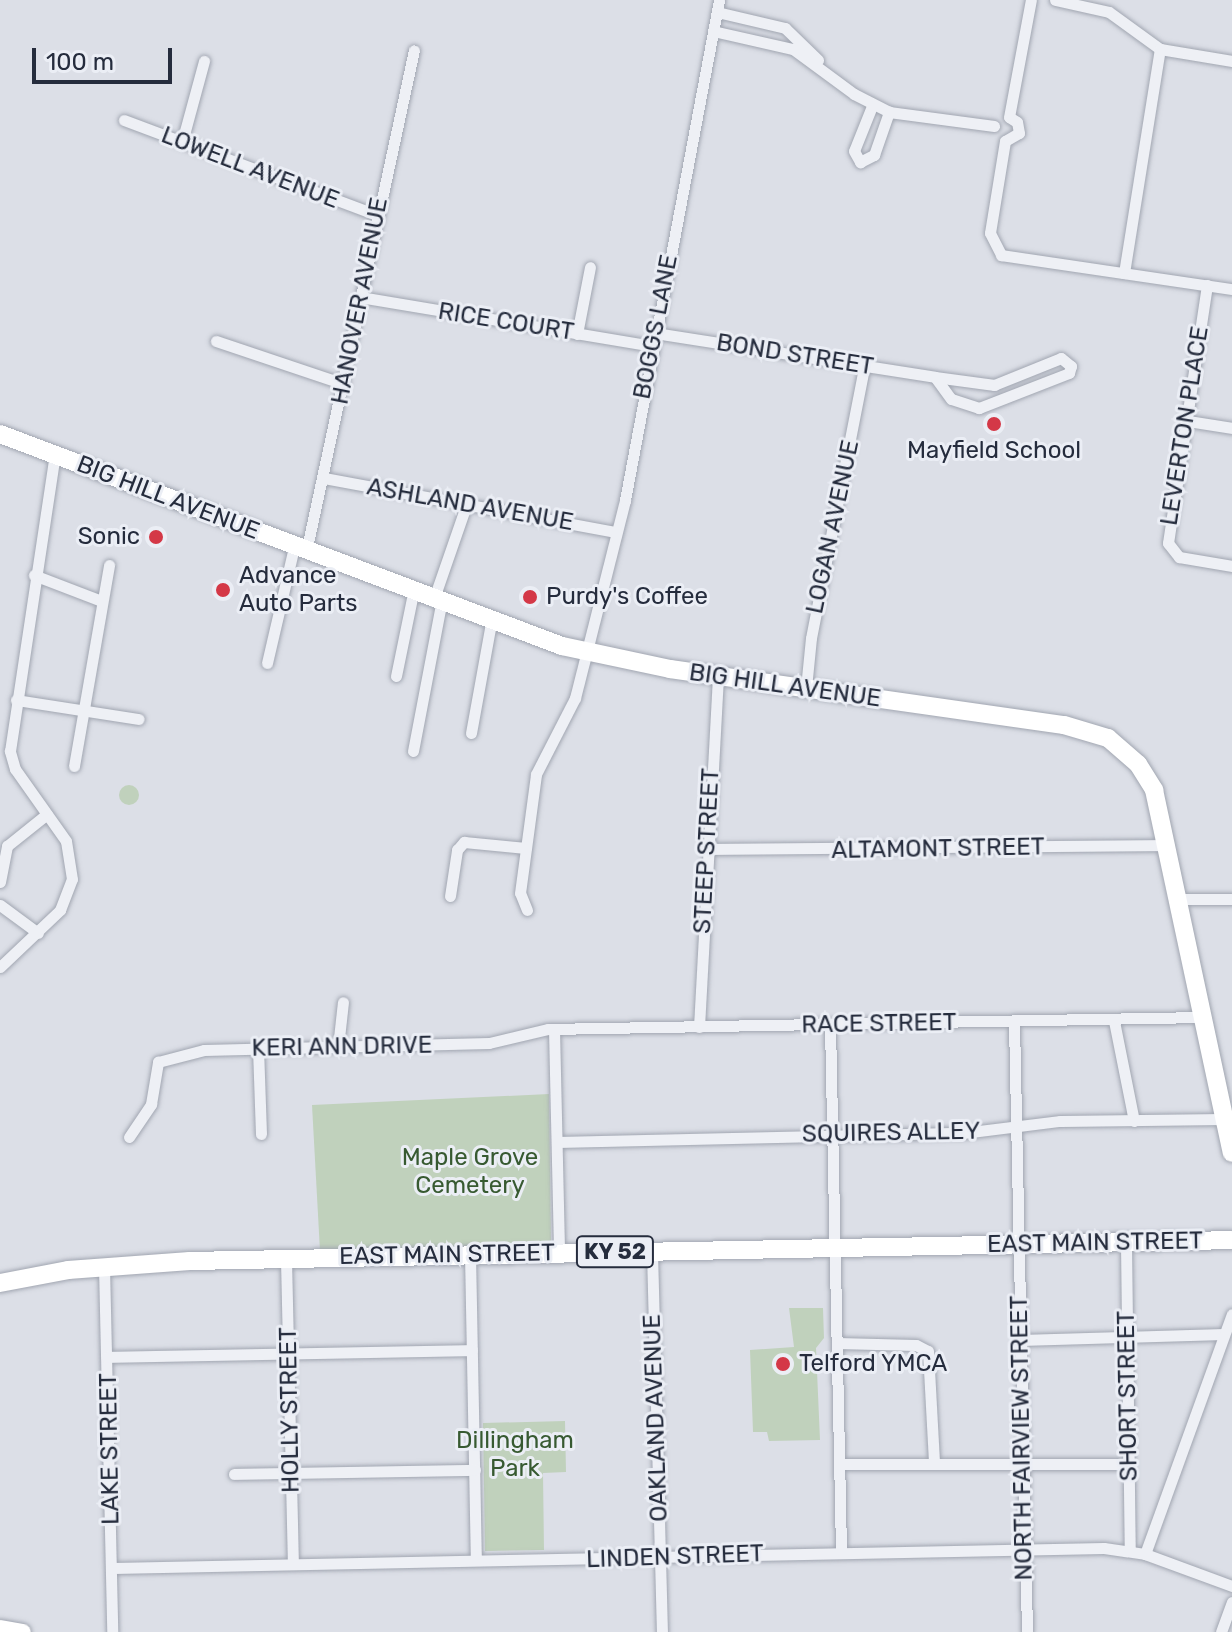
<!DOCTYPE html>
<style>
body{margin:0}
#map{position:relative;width:1232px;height:1632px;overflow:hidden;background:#dcdfe7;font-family:Rubik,sans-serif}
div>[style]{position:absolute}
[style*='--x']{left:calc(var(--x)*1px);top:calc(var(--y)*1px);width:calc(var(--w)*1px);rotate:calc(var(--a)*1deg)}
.green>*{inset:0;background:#c0d1bc}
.round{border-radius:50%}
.roads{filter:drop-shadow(0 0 2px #a1a6b1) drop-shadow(0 0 2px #a1a6b1)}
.street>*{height:11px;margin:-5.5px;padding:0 5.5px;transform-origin:5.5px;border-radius:5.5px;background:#eef0f5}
.secondary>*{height:16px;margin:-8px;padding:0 8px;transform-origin:8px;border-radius:8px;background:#fff}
.primary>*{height:18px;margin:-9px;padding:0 9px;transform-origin:9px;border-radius:9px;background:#fff}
.dots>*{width:22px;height:22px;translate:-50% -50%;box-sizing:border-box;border:4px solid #ebeef5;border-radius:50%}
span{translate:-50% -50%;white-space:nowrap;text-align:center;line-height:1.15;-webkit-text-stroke:6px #ebeef5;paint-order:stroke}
.shield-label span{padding:2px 6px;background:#ebeef5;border:2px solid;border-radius:6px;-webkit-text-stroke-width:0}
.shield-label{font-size:22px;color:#252c3d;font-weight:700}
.street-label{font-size:24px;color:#252c3d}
.poi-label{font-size:24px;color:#252c3d}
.right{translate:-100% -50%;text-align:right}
.left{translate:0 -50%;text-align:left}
.park-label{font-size:24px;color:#375a31}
.scale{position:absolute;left:32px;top:48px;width:140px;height:36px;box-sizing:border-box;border:4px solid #252c3d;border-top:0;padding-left:10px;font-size:24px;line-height:28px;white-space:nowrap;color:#252c3d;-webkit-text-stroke:6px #ebeef5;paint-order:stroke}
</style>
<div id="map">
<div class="green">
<i class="round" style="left:119px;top:785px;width:20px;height:20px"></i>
<i style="clip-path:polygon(549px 1094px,551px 1243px,320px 1251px,312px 1105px)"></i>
<i style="clip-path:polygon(789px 1308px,823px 1308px,824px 1338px,816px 1348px,820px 1440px,769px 1441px,767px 1432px,753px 1432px,750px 1350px,794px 1347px)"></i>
<i style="clip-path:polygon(565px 1421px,566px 1472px,543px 1473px,544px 1550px,485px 1551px,483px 1423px)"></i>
</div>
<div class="roads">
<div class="street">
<i style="--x:1055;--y:0;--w:55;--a:12.5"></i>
<i style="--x:1109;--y:12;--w:63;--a:36"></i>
<i style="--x:1160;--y:49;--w:73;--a:9.5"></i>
<i style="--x:717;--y:12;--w:70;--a:13.2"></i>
<i style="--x:785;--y:28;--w:46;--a:44.1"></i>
<i style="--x:713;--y:31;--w:82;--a:12.7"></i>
<i style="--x:793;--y:49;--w:76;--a:36.4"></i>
<i style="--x:854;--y:94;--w:39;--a:27"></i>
<i style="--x:889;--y:112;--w:106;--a:7.6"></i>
<i style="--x:872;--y:106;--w:48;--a:111.8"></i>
<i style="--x:854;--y:151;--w:13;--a:61"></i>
<i style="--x:860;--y:162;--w:16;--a:-27"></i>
<i style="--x:874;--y:155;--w:46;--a:-70.8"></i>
<i style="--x:1009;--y:117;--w:119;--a:-79.4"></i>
<i style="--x:124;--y:120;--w:270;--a:20.6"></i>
<i style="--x:1005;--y:141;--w:93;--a:99.3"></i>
<i style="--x:990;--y:233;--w:25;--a:63"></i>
<i style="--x:1001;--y:255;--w:233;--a:8.4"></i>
<i style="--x:1005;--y:141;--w:16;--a:-30"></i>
<i style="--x:1019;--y:133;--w:11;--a:-100"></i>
<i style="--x:1017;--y:122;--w:9;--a:-148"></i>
<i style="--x:182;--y:142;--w:84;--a:-74.8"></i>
<i style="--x:1124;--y:273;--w:227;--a:-80.9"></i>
<i style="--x:1207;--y:285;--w:261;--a:98.6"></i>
<i style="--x:1168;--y:543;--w:18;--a:52"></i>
<i style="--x:1179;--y:557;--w:54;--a:9.6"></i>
<i style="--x:360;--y:297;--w:296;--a:9.5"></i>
<i style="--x:655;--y:333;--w:283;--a:8.9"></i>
<i style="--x:577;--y:334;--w:68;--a:-79"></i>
<i style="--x:216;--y:341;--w:135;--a:18.6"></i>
<i style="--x:1061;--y:358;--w:13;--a:39"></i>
<i style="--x:1071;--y:366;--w:7;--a:106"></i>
<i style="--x:1069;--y:373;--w:97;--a:158.7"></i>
<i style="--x:979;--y:408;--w:29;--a:-162"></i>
<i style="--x:951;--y:399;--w:27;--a:-126"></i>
<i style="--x:935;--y:377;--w:60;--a:7.7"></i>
<i style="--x:994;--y:385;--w:72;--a:-21.9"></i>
<i style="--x:1188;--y:421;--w:45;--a:9"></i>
<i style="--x:324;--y:478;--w:297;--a:10.5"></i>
<i style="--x:306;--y:552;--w:513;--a:-77.86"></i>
<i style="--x:34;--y:575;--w:70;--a:21"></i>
<i style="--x:433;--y:601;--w:104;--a:-70.9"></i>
<i style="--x:267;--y:663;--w:119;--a:-76.9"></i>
<i style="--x:396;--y:676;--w:85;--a:-78.4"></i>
<i style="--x:806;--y:688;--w:50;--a:-84.3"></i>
<i style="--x:811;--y:638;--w:276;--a:-78.9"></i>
<i style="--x:16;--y:700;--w:124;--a:8.8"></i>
<i style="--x:471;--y:733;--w:112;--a:-79.7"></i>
<i style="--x:413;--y:751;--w:150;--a:-79.2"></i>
<i style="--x:74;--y:766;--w:204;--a:-80.1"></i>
<i style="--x:708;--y:849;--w:459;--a:-0.5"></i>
<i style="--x:0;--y:882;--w:37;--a:-79"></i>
<i style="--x:7;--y:846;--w:51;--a:-38.7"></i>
<i style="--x:450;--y:896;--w:47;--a:-81.3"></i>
<i style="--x:457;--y:850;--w:11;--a:-49"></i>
<i style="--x:464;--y:842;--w:62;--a:5.5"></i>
<i style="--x:1178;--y:899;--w:54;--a:0"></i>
<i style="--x:0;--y:905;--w:47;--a:36.4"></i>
<i style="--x:527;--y:910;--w:18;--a:-112"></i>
<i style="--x:520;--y:893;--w:120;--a:-82.3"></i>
<i style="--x:536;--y:774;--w:85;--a:-62.8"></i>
<i style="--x:575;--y:698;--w:204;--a:-75.8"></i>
<i style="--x:625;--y:500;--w:509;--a:-79.35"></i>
<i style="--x:0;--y:967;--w:83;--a:-43.5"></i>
<i style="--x:60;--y:910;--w:33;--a:-69"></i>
<i style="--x:72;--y:879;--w:38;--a:-99"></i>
<i style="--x:66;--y:841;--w:88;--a:-125.3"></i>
<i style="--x:15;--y:769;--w:19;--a:-106"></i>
<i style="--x:10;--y:751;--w:299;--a:-81.4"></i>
<i style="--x:1114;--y:1021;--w:102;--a:78.7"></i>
<i style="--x:1014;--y:1022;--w:610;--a:88.78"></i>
<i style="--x:830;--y:1025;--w:527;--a:88.8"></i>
<i style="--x:699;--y:1027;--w:352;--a:-86.9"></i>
<i style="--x:554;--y:1029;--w:224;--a:88.7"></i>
<i style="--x:338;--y:1047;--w:45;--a:-83.7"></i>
<i style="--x:258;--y:1048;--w:86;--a:88"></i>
<i style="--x:129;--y:1137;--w:40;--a:-56"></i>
<i style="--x:151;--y:1104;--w:43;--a:-80.5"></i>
<i style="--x:158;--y:1062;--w:48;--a:-14.6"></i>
<i style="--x:204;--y:1050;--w:285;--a:-1.4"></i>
<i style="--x:489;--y:1043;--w:61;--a:-13.3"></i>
<i style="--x:548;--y:1029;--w:655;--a:-1.05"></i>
<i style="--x:557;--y:1142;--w:406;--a:-1.3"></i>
<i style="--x:963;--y:1133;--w:98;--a:-7.1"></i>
<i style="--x:1060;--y:1121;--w:164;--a:-0.7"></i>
<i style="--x:1126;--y:1243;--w:307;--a:89.3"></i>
<i style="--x:652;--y:1252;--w:380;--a:88.5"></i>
<i style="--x:470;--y:1254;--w:305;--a:88.9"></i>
<i style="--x:286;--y:1259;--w:303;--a:88.7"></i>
<i style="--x:104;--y:1266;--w:366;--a:88.7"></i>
<i style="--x:1020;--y:1340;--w:204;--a:-1.7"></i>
<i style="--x:837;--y:1343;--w:79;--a:1.5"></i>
<i style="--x:916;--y:1345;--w:13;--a:27"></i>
<i style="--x:928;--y:1351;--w:110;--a:86.9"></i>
<i style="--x:107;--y:1357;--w:365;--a:-1.1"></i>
<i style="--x:839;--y:1464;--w:290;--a:0"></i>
<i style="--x:234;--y:1474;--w:241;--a:-1"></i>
<i style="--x:1145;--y:1554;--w:255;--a:-70.1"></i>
<i style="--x:113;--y:1568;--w:991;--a:-1.16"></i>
<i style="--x:1104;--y:1548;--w:41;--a:8.3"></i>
<i style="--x:1145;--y:1554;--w:93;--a:20.2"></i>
<i style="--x:1221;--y:1632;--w:32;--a:-70"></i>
</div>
<div class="secondary">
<i style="--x:0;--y:1628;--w:23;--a:10"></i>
</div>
<div class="primary">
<i style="--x:0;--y:434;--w:601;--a:20.67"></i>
<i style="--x:562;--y:646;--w:110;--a:12"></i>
<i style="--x:670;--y:669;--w:398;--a:8.1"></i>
<i style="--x:1064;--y:725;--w:46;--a:16.5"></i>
<i style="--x:1108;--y:738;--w:40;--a:41"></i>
<i style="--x:1138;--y:764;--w:31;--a:58"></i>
<i style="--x:1154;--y:790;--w:371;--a:77.9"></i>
<i style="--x:0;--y:1283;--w:69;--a:-10.8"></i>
<i style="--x:68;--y:1270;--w:122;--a:-4.2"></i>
<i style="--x:190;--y:1261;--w:1042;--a:-1.15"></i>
</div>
</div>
<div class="dots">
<i style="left:994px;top:424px;background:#d43847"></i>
<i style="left:156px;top:537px;background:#d43847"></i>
<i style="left:223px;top:590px;background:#d43847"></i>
<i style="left:530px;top:597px;background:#d43847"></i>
<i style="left:783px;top:1364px;background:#d43847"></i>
</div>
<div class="shield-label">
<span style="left:615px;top:1252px">KY 52</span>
</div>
<div class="street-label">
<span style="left:250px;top:168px;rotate:21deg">LOWELL AVENUE</span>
<span style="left:360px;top:301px;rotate:-79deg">HANOVER AVENUE</span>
<span style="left:506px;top:322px;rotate:9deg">RICE COURT</span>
<span style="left:656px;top:327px;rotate:-79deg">BOGGS LANE</span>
<span style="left:795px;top:355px;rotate:9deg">BOND STREET</span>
<span style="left:1185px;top:426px;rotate:-81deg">LEVERTON PLACE</span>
<span style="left:168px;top:498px;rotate:21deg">BIG HILL AVENUE</span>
<span style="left:470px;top:505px;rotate:10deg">ASHLAND AVENUE</span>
<span style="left:833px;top:527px;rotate:-78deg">LOGAN AVENUE</span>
<span style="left:785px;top:686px;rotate:8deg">BIG HILL AVENUE</span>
<span style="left:938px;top:849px;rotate:-1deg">ALTAMONT STREET</span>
<span style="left:707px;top:851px;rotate:-87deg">STEEP STREET</span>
<span style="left:879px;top:1024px;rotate:-1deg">RACE STREET</span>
<span style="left:342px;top:1047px;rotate:-1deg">KERI ANN DRIVE</span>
<span style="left:891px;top:1133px;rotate:-1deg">SQUIRES ALLEY</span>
<span style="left:1095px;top:1243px;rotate:-1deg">EAST MAIN STREET</span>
<span style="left:447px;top:1255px;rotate:-1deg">EAST MAIN STREET</span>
<span style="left:1128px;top:1396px;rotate:-91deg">SHORT STREET</span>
<span style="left:290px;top:1410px;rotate:-91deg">HOLLY STREET</span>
<span style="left:656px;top:1418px;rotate:-92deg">OAKLAND AVENUE</span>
<span style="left:1022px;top:1438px;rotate:-91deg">NORTH FAIRVIEW STREET</span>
<span style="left:110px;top:1449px;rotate:-91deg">LAKE STREET</span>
<span style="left:675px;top:1557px;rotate:-2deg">LINDEN STREET</span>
</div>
<div class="poi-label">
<span style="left:994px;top:451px">Mayfield School</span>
<span class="right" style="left:140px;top:537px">Sonic</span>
<span class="left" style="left:239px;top:590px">Advance<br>Auto Parts</span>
<span class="left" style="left:546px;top:597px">Purdy's Coffee</span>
<span class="left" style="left:799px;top:1364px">Telford YMCA</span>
</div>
<div class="park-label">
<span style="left:470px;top:1172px">Maple Grove<br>Cemetery</span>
<span style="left:515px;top:1455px">Dillingham<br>Park</span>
</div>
<div class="scale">100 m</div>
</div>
